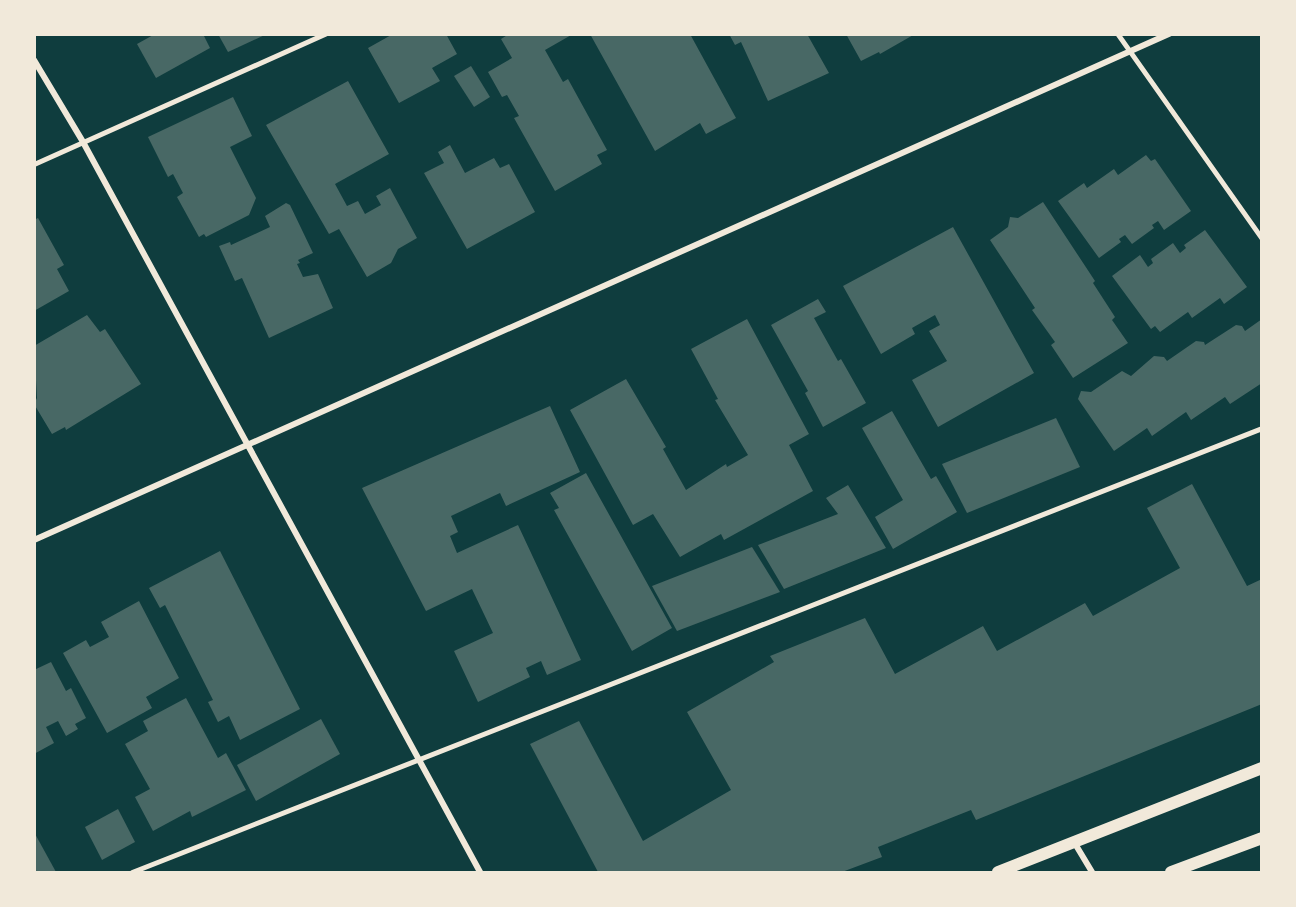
<!DOCTYPE html>
<style>
body{margin:0}
#map{position:relative;width:1296px;height:907px;overflow:hidden;background:#0f3d3e;font-family:"Varela Round",sans-serif}
div>[style]{position:absolute}
[style*='--x']{left:calc(var(--x)*1px);top:calc(var(--y)*1px);width:calc(var(--w)*1px);rotate:calc(var(--a)*1deg)}
.building>*{inset:0;background:#486865}
.service>*{height:4.5px;margin:-2.25px;padding:0 2.25px;transform-origin:2.25px;border-radius:2.25px;background:#f1e9da}
.minor>*{height:6px;margin:-3px;padding:0 3px;transform-origin:3px;border-radius:3px;background:#f1e9da}
.secondary>*{height:12px;margin:-6px;padding:0 6px;transform-origin:6px;border-radius:6px;background:#f1e9da}
span{translate:-50% -50%;white-space:nowrap;text-align:center;line-height:1.15;-webkit-text-stroke:6px #f1e9da;paint-order:stroke}
.frame{position:absolute;inset:0;border:36px solid #f1e9da;pointer-events:none}
</style>
<div id="map">
<div class="building">
<i style="clip-path:polygon(155px 34px,203px 34px,210px 48px,156px 78px,137px 44px)"></i>
<i style="clip-path:polygon(218px 34px,267px 34px,228px 52px)"></i>
<i style="clip-path:polygon(393px 34px,446px 34px,457px 54px,432px 68px,440px 81px,399px 103px,368px 48px)"></i>
<i style="clip-path:polygon(509px 34px,573px 34px,545px 50px,563px 82px,568px 79px,607px 150px,597px 155px,602px 164px,555px 191px,514px 118px,519px 116px,507px 95px,502px 97px,488px 72px,512px 58px,501px 39px)"></i>
<i style="clip-path:polygon(590px 34px,690px 34px,736px 118px,706px 134px,700px 123px,655px 151px)"></i>
<i style="clip-path:polygon(729px 34px,807px 34px,829px 73px,768px 101px,741px 42px,735px 45px)"></i>
<i style="clip-path:polygon(846px 34px,915px 34px,880px 54px,879px 52px,861px 61px)"></i>
<i style="clip-path:polygon(471px 66px,490px 97px,474px 107px,454px 76px)"></i>
<i style="clip-path:polygon(348px 81px,389px 154px,335px 184px,347px 206px,358px 201px,365px 214px,381px 205px,376px 196px,390px 188px,417px 238px,398px 249px,391px 263px,367px 277px,339px 229px,329px 234px,266px 125px)"></i>
<i style="clip-path:polygon(233px 97px,252px 136px,230px 147px,256px 198px,249px 215px,206px 237px,204px 234px,199px 237px,177px 197px,183px 193px,173px 174px,168px 177px,148px 137px)"></i>
<i style="clip-path:polygon(450px 145px,465px 173px,494px 158px,500px 168px,509px 164px,535px 212px,467px 249px,424px 173px,444px 163px,438px 152px)"></i>
<i style="clip-path:polygon(1146px 155px,1151px 161px,1155px 159px,1191px 211px,1164px 230px,1158px 221px,1152px 225px,1154px 228px,1132px 244px,1125px 235px,1119px 239px,1121px 242px,1099px 258px,1058px 201px,1084px 183px,1087px 188px,1114px 169px,1118px 175px)"></i>
<i style="clip-path:polygon(1043px 202px,1095px 281px,1093px 283px,1115px 317px,1112px 320px,1128px 343px,1073px 378px,1051px 345px,1055px 342px,1032px 310px,1035px 308px,990px 240px,1008px 227px,1010px 217px,1018px 218px)"></i>
<i style="clip-path:polygon(286px 203px,290px 205px,313px 253px,298px 260px,300px 263px,297px 264px,303px 277px,318px 274px,333px 308px,269px 338px,242px 278px,235px 281px,219px 246px,230px 242px,231px 245px,270px 227px,265px 216px)"></i>
<i style="clip-path:polygon(38px 218px,64px 265px,57px 269px,69px 291px,34px 311px,34px 220px)"></i>
<i style="clip-path:polygon(953px 227px,1034px 373px,938px 427px,912px 380px,947px 361px,929px 331px,940px 325px,935px 315px,912px 328px,915px 334px,881px 354px,843px 286px)"></i>
<i style="clip-path:polygon(1205px 230px,1247px 287px,1224px 304px,1220px 298px,1192px 318px,1188px 312px,1160px 332px,1155px 326px,1151px 329px,1112px 276px,1140px 255px,1148px 267px,1153px 263px,1151px 259px,1173px 243px,1180px 253px,1186px 248px,1184px 245px)"></i>
<i style="clip-path:polygon(818px 299px,826px 312px,814px 318px,838px 361px,841px 359px,866px 403px,823px 427px,805px 393px,808px 391px,771px 325px)"></i>
<i style="clip-path:polygon(87px 315px,100px 332px,105px 329px,141px 384px,66px 430px,65px 427px,52px 434px,34px 404px,37px 398px,34px 346px)"></i>
<i style="clip-path:polygon(747px 319px,809px 434px,789px 445px,813px 491px,724px 540px,721px 534px,680px 557px,653px 514px,633px 525px,570px 410px,626px 379px,666px 447px,663px 449px,686px 490px,726px 464px,727px 467px,748px 455px,715px 400px,718px 399px,691px 349px)"></i>
<i style="clip-path:polygon(1262px 319px,1262px 383px,1230px 404px,1225px 397px,1191px 420px,1186px 412px,1152px 436px,1147px 428px,1114px 451px,1078px 399px,1081px 391px,1091px 392px,1122px 371px,1131px 376px,1154px 356px,1164px 357px,1167px 361px,1196px 341px,1204px 342px,1205px 345px,1236px 325px,1242px 326px,1245px 331px)"></i>
<i style="clip-path:polygon(550px 406px,580px 472px,506px 506px,500px 493px,451px 516px,458px 532px,450px 536px,457px 553px,518px 525px,581px 660px,547px 675px,541px 661px,526px 668px,530px 677px,478px 702px,454px 651px,493px 633px,472px 589px,426px 611px,362px 488px)"></i>
<i style="clip-path:polygon(892px 411px,931px 479px,936px 476px,957px 512px,893px 549px,875px 517px,903px 500px,862px 428px)"></i>
<i style="clip-path:polygon(1056px 418px,1080px 467px,967px 513px,942px 464px)"></i>
<i style="clip-path:polygon(586px 473px,672px 628px,632px 651px,554px 510px,559px 508px,550px 493px)"></i>
<i style="clip-path:polygon(1192px 484px,1247px 586px,1262px 579px,1262px 704px,976px 820px,971px 810px,878px 847px,882px 857px,842px 872px,598px 872px,530px 744px,579px 721px,643px 841px,731px 790px,687px 712px,774px 662px,770px 656px,865px 618px,895px 674px,983px 626px,997px 651px,1085px 603px,1093px 616px,1180px 568px,1147px 508px)"></i>
<i style="clip-path:polygon(848px 485px,886px 548px,784px 589px,758px 545px,838px 514px,826px 498px)"></i>
<i style="clip-path:polygon(752px 547px,780px 592px,677px 631px,652px 586px)"></i>
<i style="clip-path:polygon(220px 551px,300px 709px,240px 740px,229px 716px,218px 722px,208px 702px,213px 700px,165px 605px,160px 608px,149px 588px)"></i>
<i style="clip-path:polygon(139px 601px,179px 678px,146px 697px,152px 708px,107px 733px,63px 653px,86px 640px,90px 647px,109px 637px,101px 622px)"></i>
<i style="clip-path:polygon(51px 662px,66px 691px,71px 688px,86px 718px,75px 724px,78px 729px,66px 736px,58px 721px,46px 727px,54px 743px,34px 754px,34px 670px)"></i>
<i style="clip-path:polygon(186px 698px,218px 758px,226px 753px,246px 790px,192px 817px,190px 811px,153px 831px,135px 797px,150px 789px,125px 744px,148px 731px,143px 721px)"></i>
<i style="clip-path:polygon(321px 719px,340px 754px,256px 801px,237px 765px)"></i>
<i style="clip-path:polygon(118px 809px,135px 842px,102px 860px,85px 827px)"></i>
<i style="clip-path:polygon(34px 832px,56px 872px,34px 872px)"></i>
</div>
<div class="service">
<i style="--x:1118;--y:34;--w:250;--a:54.8"></i>
<i style="--x:34;--y:164;--w:319;--a:-24.1"></i>
<i style="--x:132;--y:872;--w:1214;--a:-21.45"></i>
</div>
<div class="minor">
<i style="--x:34;--y:60;--w:96;--a:59.1"></i>
<i style="--x:83;--y:142;--w:831;--a:61.46"></i>
<i style="--x:34;--y:540;--w:1243;--a:-24.03"></i>
<i style="--x:1074;--y:842;--w:35;--a:59"></i>
</div>
<div class="secondary">
<i style="--x:998;--y:872;--w:284;--a:-21.5"></i>
<i style="--x:1171;--y:872;--w:97;--a:-20.5"></i>
</div>
<div class="frame"></div>
</div>
